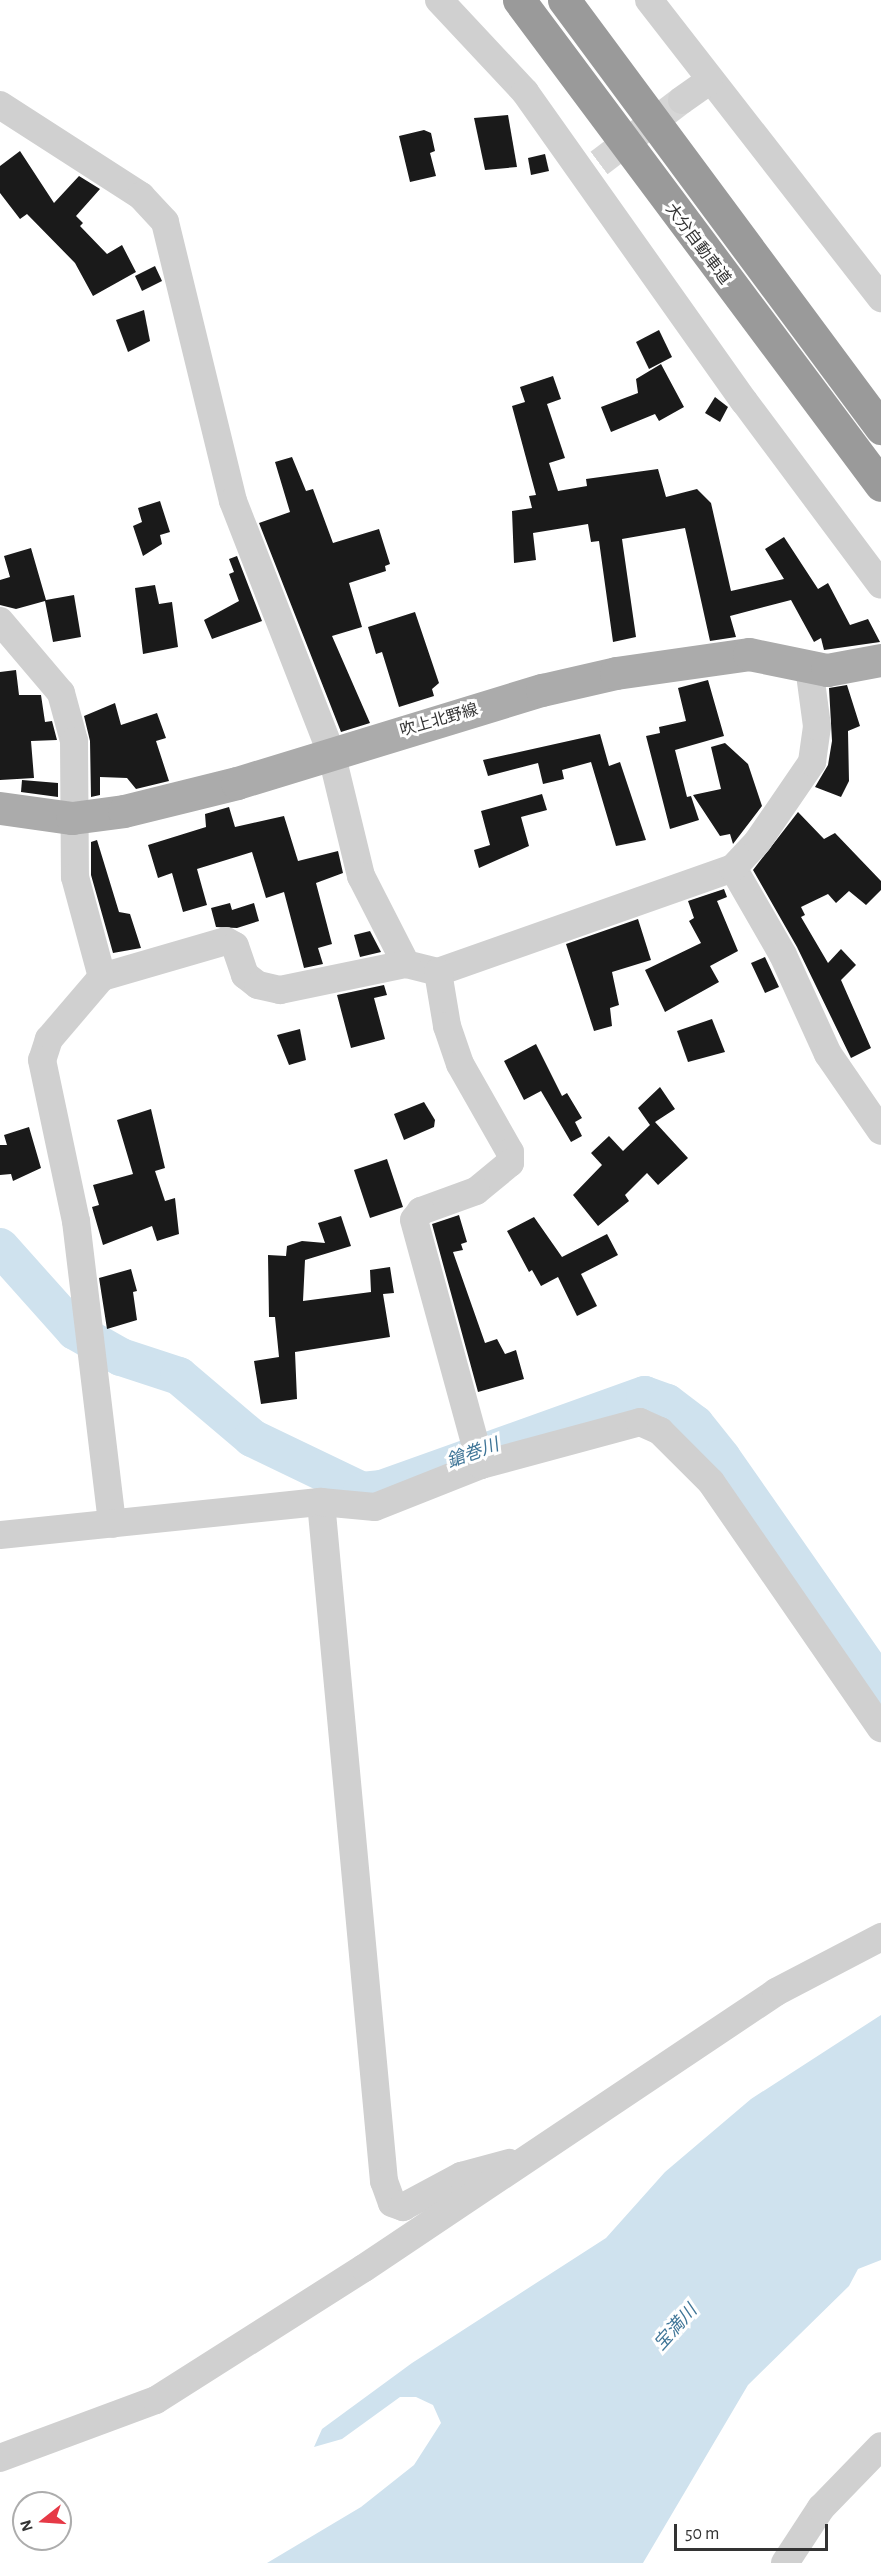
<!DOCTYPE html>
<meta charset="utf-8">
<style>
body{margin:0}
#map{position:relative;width:881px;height:2563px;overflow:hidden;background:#fff;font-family:"Alegreya Sans","Noto Sans JP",sans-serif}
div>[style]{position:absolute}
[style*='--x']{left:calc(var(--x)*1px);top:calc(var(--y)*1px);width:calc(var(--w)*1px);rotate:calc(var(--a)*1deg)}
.water>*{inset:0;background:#cfe2ee}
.river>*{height:38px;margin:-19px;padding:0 19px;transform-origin:19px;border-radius:19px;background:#cfe2ee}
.building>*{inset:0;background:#1a1a1a}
.minor-tunnel>*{height:28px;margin-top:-14px;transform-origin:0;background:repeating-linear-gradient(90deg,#d6d6d6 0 28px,transparent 0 42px)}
.minor>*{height:28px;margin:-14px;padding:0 14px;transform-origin:14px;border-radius:14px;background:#d0d0d0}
.major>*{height:33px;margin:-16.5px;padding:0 16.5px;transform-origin:16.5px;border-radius:16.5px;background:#ababab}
.highway>*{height:33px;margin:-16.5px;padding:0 16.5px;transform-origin:16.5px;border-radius:16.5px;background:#9a9a9a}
span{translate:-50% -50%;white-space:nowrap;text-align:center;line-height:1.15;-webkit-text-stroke:6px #fff;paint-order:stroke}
.street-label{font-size:16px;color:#333}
.water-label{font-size:18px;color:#3f7597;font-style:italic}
.north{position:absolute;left:12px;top:2491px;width:60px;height:60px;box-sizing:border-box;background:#fff;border:2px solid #adadad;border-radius:50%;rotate:253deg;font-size:16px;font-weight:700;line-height:24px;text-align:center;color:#333}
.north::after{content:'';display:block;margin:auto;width:21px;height:27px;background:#e63946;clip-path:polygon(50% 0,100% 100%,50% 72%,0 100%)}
.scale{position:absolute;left:674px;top:2524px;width:154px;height:27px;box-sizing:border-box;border:3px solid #333;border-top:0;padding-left:8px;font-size:18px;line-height:21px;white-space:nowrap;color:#333;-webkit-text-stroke:4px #fff;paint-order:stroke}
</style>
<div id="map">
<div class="water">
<i style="clip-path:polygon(881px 2015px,881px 2260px,858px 2269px,849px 2286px,748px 2385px,643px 2563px,267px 2563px,361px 2507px,414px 2465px,441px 2423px,433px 2405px,416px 2397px,400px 2397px,342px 2439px,314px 2447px,322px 2429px,412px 2363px,606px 2238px,665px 2172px,751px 2099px)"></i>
</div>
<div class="river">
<i style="--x:0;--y:1247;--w:113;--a:48.2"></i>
<i style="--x:75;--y:1331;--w:53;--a:29.5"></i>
<i style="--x:121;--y:1357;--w:61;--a:18.1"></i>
<i style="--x:179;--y:1376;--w:96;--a:40.3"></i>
<i style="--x:252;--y:1438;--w:122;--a:25.7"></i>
<i style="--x:362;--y:1491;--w:20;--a:-6"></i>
<i style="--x:382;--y:1489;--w:279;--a:-19.7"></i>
<i style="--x:645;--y:1395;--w:23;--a:20"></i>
<i style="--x:667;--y:1403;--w:35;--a:37"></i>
<i style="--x:695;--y:1424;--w:43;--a:51.5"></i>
<i style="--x:722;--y:1458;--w:278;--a:55.1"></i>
</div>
<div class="building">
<i style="clip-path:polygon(508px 115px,517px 167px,485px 170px,474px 118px)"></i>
<i style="clip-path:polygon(424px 130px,431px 133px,435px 151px,430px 153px,436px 176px,410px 182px,399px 136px)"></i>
<i style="clip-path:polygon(20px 151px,54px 203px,79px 176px,100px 189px,76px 216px,83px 223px,80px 226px,107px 254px,122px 245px,136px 272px,93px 296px,75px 263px,27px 214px,20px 219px,0 193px,0 166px)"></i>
<i style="clip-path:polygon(545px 154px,549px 171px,531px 175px,528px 158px)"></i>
<i style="clip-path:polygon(155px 266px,162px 281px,142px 291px,135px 276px)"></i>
<i style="clip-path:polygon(144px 310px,150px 341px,128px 352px,116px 320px)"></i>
<i style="clip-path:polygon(659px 330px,672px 357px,649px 369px,636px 342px)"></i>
<i style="clip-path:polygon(661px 364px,684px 407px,659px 421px,655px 414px,611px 432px,601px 407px,638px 393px,636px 379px)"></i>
<i style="clip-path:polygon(553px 376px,561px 399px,547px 404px,565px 458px,549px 463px,558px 491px,587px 486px,586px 479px,658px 469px,666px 497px,697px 489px,711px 503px,731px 591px,784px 579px,765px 549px,784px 537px,818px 589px,828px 583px,850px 625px,868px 619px,880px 642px,824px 650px,821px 638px,814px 642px,791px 600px,730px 616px,736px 637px,710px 641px,685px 528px,622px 539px,636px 637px,613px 642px,599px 541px,591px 542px,588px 524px,533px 533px,536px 560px,514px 563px,512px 511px,532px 508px,529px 496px,536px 495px,512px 406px,525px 402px,520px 387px)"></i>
<i style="clip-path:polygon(715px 397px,728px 407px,720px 422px,705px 413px)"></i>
<i style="clip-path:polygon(292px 457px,306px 491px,313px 489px,333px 543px,379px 529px,390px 564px,385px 566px,386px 571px,349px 583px,362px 627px,332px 636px,370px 723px,341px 732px,259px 523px,290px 512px,275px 462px)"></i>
<i style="clip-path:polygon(160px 501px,170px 532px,160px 535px,162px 544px,143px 556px,133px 526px,142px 522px,138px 508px)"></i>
<i style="clip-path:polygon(31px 548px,46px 600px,74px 595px,81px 637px,53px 642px,45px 601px,16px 609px,0 605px,0 580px,10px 577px,4px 556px)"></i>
<i style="clip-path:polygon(237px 556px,262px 621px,212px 639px,204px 620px,239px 601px,229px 574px,234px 572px,229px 559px)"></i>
<i style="clip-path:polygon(155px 585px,159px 604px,172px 602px,178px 647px,143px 654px,135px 588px)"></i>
<i style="clip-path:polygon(415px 612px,439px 683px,432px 689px,434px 696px,399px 707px,382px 652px,376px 654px,368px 627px)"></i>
<i style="clip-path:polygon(16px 670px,19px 695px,41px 695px,45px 722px,52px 721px,57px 740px,31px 741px,34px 778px,0 780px,0 672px)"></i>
<i style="clip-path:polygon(708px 680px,724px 736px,675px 750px,687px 797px,691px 796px,699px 820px,670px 829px,646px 736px,660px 733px,659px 727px,686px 721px,678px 688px)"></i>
<i style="clip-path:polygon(847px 685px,860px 726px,848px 731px,849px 781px,841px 797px,815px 787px,828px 765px,832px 741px,829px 688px)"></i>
<i style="clip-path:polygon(115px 703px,121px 725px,157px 713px,166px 738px,156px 741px,169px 781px,136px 789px,127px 778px,100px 777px,100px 795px,91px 797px,90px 741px,84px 716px)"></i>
<i style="clip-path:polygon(600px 734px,609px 766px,620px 762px,646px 840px,616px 846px,591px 762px,562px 770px,564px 779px,543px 784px,538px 763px,488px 776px,483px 760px)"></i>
<i style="clip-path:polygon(725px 743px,748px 764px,762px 806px,733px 844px,730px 834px,720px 836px,693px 795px,721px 789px,711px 747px)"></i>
<i style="clip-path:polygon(22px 780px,58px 783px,58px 797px,21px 792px)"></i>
<i style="clip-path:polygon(542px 794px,547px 810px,521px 817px,529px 846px,479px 868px,474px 850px,490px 845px,481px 811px)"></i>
<i style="clip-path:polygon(229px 807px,235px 827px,284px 816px,298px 861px,338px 851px,343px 873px,316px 883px,332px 944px,318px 948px,323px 964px,304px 968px,284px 892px,266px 898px,252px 852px,197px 869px,207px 905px,183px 912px,172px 873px,158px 878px,148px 845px,206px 827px,205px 814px)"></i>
<i style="clip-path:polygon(798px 812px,824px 839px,835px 833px,881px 881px,881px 890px,866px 905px,849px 891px,836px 903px,828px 894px,801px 907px,805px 915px,801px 917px,828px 963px,841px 949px,856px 965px,841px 980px,871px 1048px,851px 1058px,797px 947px,753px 870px)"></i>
<i style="clip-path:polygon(97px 840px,119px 912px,130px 914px,141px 948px,113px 953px,91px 875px,91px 842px)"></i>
<i style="clip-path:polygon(724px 889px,727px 897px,717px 901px,738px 951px,710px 966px,719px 982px,665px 1012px,645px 970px,701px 943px,689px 921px,694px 918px,688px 901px)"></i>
<i style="clip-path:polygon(230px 903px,232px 910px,254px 903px,259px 921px,237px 928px,216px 927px,211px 908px)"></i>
<i style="clip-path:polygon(638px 919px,651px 960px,612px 972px,619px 1005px,610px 1008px,612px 1026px,594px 1031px,566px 944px)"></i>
<i style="clip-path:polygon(370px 931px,381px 952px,360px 957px,354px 935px)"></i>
<i style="clip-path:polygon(765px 957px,779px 987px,765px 993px,751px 963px)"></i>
<i style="clip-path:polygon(384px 985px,387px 995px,374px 998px,385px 1039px,351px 1048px,337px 995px)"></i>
<i style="clip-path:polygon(712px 1019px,725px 1052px,688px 1062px,677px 1031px)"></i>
<i style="clip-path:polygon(300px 1029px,306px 1060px,289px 1065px,277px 1035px)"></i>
<i style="clip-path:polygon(536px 1044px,562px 1096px,567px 1093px,582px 1118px,575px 1122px,582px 1136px,571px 1142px,541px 1091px,524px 1100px,504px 1061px)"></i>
<i style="clip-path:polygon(660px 1087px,675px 1109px,655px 1122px,688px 1158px,658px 1185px,647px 1173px,625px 1195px,629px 1201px,598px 1226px,573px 1195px,602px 1165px,591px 1153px,609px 1136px,623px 1151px,650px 1125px,638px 1108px)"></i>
<i style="clip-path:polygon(424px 1102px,435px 1120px,434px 1127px,404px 1140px,394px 1114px)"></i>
<i style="clip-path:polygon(151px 1109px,165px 1168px,155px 1171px,165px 1201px,175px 1198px,179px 1234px,157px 1241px,152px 1226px,103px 1245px,92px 1207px,99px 1205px,93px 1185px,133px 1174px,117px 1120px)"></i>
<i style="clip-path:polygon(29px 1127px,41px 1168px,13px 1181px,11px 1174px,0 1175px,0 1145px,7px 1145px,4px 1135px)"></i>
<i style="clip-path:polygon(387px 1159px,403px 1207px,370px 1218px,354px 1170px)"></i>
<i style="clip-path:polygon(459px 1215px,467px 1242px,461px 1244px,463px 1250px,453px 1252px,485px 1343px,497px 1339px,505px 1354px,516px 1350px,524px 1379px,478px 1392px,432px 1224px)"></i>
<i style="clip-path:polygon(341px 1216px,351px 1246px,305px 1260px,303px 1301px,371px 1292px,370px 1270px,390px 1267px,394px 1293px,383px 1294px,390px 1337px,295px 1352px,297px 1399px,261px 1404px,254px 1361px,279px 1357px,275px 1317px,269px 1317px,268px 1255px,286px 1256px,287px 1246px,302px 1241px,325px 1243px,318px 1223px)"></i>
<i style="clip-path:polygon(534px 1217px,562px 1257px,607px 1234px,618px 1255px,581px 1274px,597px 1306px,577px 1316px,558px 1277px,541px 1286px,532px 1270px,529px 1272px,507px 1231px)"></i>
<i style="clip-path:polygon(131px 1269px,137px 1291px,133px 1292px,137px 1320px,107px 1329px,99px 1278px)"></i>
</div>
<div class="minor-tunnel">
<i style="--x:599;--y:163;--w:104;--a:-37.2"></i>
</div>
<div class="minor">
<i style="--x:439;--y:0;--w:126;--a:46.9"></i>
<i style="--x:525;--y:92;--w:379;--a:54.7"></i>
<i style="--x:744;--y:401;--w:229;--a:53.3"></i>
<i style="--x:649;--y:0;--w:378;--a:52.1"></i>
<i style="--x:682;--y:100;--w:33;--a:-35"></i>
<i style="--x:0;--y:105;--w:168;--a:32.8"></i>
<i style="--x:141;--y:196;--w:35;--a:47"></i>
<i style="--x:165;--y:222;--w:287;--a:76.3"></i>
<i style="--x:233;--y:501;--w:269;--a:68.7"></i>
<i style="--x:331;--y:752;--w:128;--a:76.4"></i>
<i style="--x:361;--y:876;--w:99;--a:62.9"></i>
<i style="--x:406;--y:964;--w:33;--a:14"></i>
<i style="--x:438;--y:972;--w:313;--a:-19.4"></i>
<i style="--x:733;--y:868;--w:100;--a:60.1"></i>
<i style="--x:783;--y:955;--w:109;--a:65.6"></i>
<i style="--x:828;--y:1054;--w:93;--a:55.5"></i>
<i style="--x:0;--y:621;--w:94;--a:49.7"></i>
<i style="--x:61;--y:693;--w:50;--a:74.8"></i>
<i style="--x:74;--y:741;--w:136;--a:89.6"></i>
<i style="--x:75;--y:877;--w:104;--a:74.9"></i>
<i style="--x:102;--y:977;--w:82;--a:130.5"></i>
<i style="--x:49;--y:1039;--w:22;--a:108"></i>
<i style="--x:42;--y:1060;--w:165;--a:78.1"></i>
<i style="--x:76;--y:1221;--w:305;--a:83.2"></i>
<i style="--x:733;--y:868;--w:37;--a:-47"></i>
<i style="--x:758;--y:841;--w:96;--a:-55.6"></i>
<i style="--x:812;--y:762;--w:36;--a:-82"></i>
<i style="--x:817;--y:726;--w:60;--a:-97.7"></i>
<i style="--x:438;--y:972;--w:55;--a:80.5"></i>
<i style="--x:447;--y:1026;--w:40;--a:71.1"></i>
<i style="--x:460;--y:1064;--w:101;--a:60.4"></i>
<i style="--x:510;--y:1152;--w:11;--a:90"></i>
<i style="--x:510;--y:1163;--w:44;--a:140.5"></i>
<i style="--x:476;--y:1191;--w:59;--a:160"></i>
<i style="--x:421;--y:1211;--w:11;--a:128"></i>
<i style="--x:414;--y:1220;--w:254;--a:74.7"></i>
<i style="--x:102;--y:977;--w:129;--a:-16.2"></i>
<i style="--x:226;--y:941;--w:10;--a:29"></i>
<i style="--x:235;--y:946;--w:31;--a:71"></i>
<i style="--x:245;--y:975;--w:16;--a:38"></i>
<i style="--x:258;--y:985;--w:23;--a:13"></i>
<i style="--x:280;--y:990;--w:129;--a:-11.7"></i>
<i style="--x:321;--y:1502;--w:682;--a:84.7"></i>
<i style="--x:384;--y:2181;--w:23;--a:70"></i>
<i style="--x:392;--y:2203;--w:12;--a:20"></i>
<i style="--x:403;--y:2207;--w:66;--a:-28.1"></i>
<i style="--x:461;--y:2176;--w:50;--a:-15.2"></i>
<i style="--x:0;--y:1535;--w:323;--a:-5.9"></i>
<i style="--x:321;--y:1502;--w:54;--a:5.3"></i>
<i style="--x:375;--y:1507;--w:114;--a:-21.6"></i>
<i style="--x:481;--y:1465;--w:165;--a:-15.1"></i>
<i style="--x:640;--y:1422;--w:22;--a:24"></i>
<i style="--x:660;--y:1431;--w:72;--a:45"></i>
<i style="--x:711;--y:1482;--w:299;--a:55.4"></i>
<i style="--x:0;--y:2458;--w:166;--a:-20.4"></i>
<i style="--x:156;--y:2400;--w:246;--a:-32.4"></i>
<i style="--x:364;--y:2268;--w:496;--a:-33.8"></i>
<i style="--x:776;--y:1992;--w:119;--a:-27.6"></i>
<i style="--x:785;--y:2563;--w:66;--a:-56.8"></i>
<i style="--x:821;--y:2508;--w:86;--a:-45.9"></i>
</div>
<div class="major">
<i style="--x:0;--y:808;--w:73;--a:7.9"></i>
<i style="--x:72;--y:818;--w:52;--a:-7.7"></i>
<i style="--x:124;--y:811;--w:116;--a:-13.9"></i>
<i style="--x:237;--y:783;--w:319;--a:-17"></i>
<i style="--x:542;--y:690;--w:76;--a:-12.9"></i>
<i style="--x:616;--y:673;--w:134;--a:-8.1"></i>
<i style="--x:749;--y:654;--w:80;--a:11.6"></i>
<i style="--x:827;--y:670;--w:55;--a:-10.5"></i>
</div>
<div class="highway">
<i style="--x:519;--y:0;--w:605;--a:53.26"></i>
<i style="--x:564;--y:0;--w:533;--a:53.47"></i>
</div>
<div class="street-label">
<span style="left:698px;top:244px;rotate:53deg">大分自動車道</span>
<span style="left:439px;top:720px;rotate:-16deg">吹上北野線</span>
</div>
<div class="water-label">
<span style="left:473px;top:1454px;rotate:-20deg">鎗巻川</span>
<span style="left:676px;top:2328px;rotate:-48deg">宝満川</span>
</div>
<div class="north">N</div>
<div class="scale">50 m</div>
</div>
